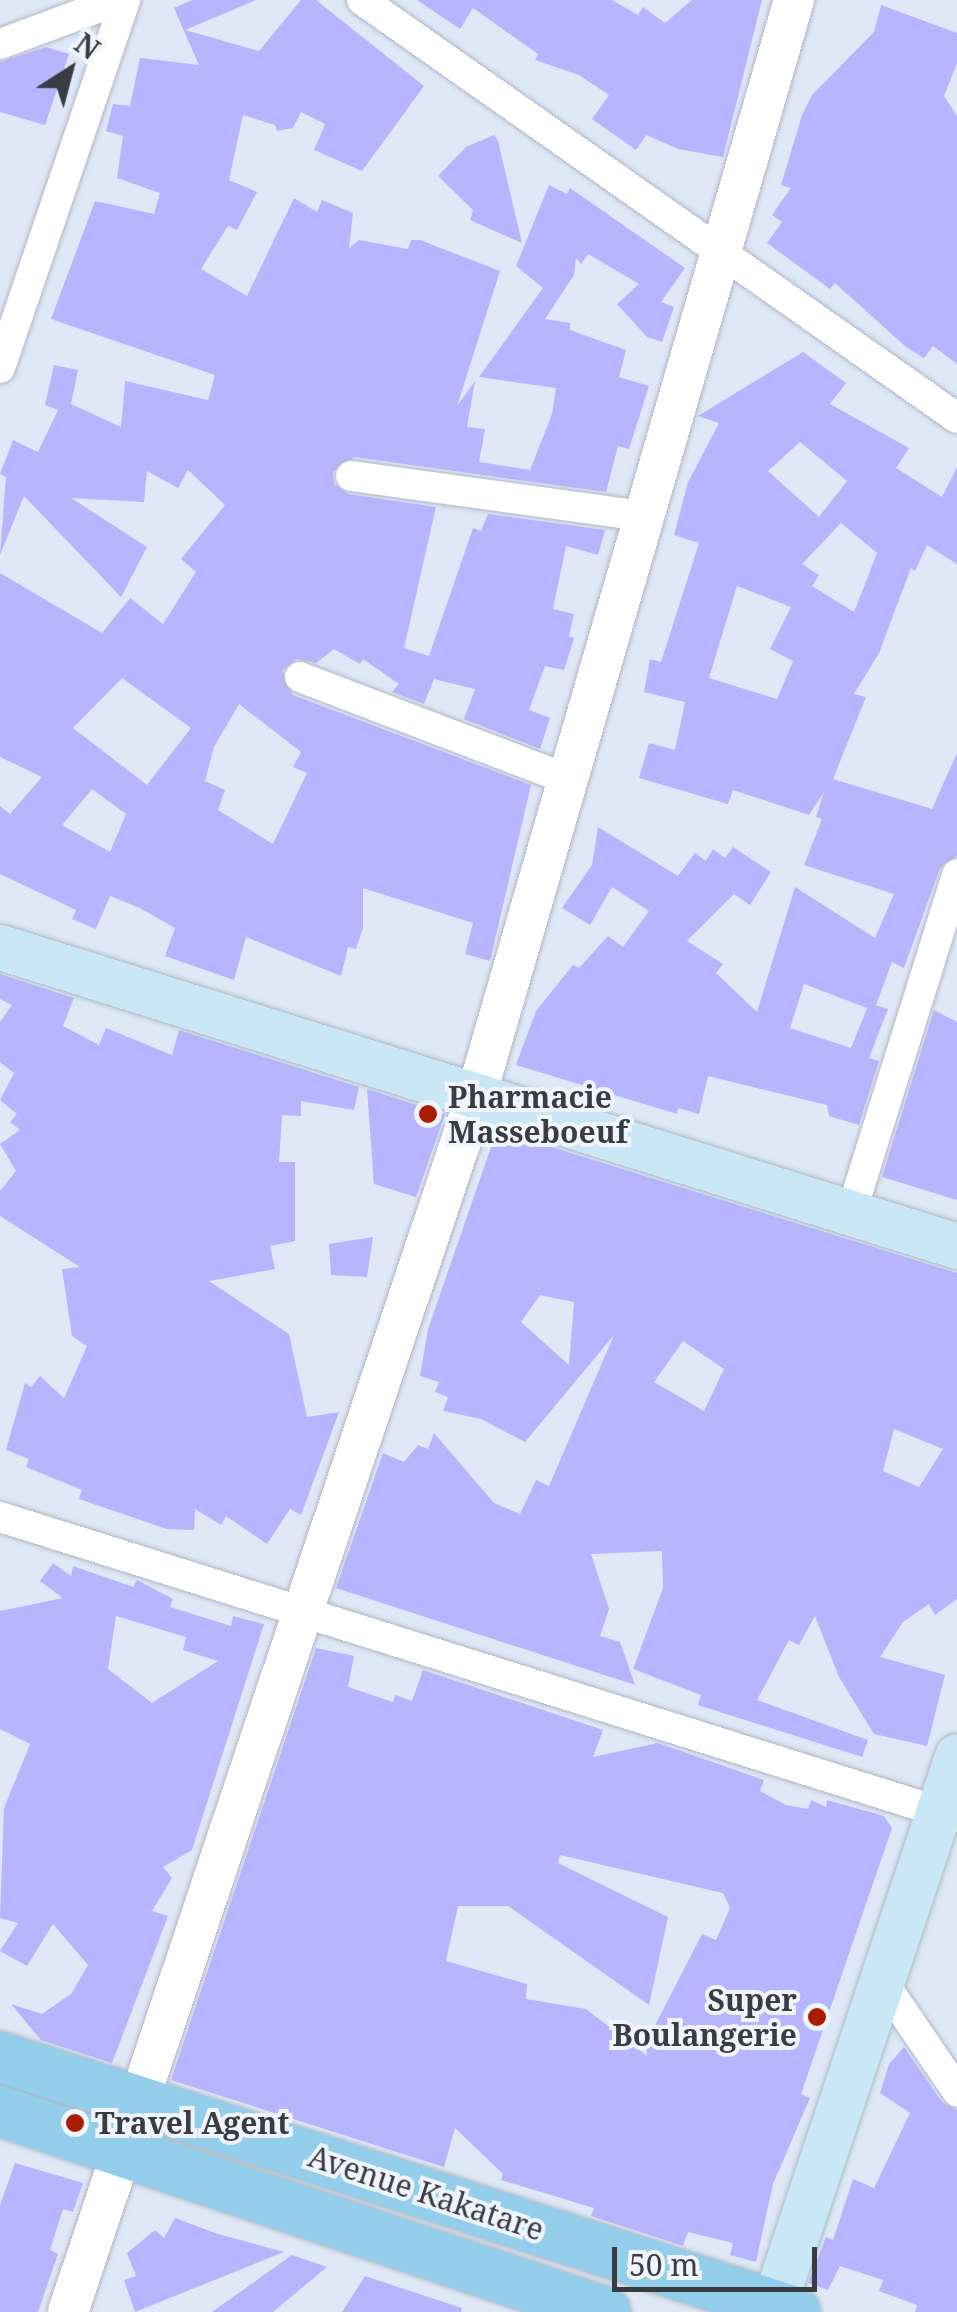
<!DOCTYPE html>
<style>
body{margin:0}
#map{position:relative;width:957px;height:2312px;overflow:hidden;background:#dee8f6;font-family:"Noto Serif",serif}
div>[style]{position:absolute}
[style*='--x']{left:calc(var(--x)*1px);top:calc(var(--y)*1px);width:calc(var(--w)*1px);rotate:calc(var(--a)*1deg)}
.building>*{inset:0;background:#b7b5fd}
.roads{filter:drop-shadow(0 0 2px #afb8c6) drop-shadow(0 0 2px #afb8c6)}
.minor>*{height:30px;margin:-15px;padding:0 15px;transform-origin:15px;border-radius:15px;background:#fff}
.tertiary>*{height:40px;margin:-20px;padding:0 20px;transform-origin:20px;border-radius:20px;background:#fff}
.secondary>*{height:45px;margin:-22.5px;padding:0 22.5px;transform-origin:22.5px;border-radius:22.5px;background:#c9e7f5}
.primary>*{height:50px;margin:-25px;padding:0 25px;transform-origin:25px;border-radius:25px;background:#93cfeb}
.dots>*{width:28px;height:28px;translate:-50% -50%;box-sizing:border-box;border:5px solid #eff4fd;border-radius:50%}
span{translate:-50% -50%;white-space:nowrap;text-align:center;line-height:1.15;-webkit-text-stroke:8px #eff4fd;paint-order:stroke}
.poi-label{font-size:30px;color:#393d42;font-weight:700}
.left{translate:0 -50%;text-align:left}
.right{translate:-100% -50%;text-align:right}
.street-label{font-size:30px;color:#393d42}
.north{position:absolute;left:20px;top:20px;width:100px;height:100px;-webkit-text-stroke:8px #eff4fd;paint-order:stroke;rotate:36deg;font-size:28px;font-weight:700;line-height:40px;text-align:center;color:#393d42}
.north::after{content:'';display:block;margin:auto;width:35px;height:45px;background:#393d42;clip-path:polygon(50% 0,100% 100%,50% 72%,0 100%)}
.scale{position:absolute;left:612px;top:2247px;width:205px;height:45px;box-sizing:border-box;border:5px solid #393d42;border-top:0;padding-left:12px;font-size:30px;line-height:35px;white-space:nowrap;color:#393d42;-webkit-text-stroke:8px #eff4fd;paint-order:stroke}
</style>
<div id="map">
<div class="building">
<i style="clip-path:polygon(evenodd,192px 0,256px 0,185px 30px,259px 51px,301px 0,316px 0,424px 86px,362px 171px,314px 150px,325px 124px,301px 112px,293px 128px,277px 131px,275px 125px,243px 115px,229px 180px,257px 192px,237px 230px,228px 226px,201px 269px,247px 296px,294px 198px,317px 212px,322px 200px,353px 213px,349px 248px,359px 240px,408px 249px,411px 240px,420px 240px,500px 271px,457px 406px,475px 381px,467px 427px,485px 429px,479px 462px,530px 470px,552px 414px,556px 388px,479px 377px,543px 288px,516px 266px,549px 185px,567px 194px,570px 188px,685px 268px,661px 302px,674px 307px,662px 342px,647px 337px,617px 304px,639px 284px,588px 254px,581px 264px,576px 258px,574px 275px,545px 319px,570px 323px,570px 330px,626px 350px,619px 377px,649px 386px,629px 449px,618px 446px,606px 492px,354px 457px,333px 472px,334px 484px,348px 494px,436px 507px,404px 648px,429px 656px,473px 528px,481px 531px,488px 514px,605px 530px,598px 555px,566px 546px,553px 609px,574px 614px,569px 636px,574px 638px,564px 670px,545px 666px,529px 710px,550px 718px,540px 749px,464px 719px,475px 689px,434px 679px,424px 704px,392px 692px,399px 684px,363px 659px,360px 664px,334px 649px,316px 663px,296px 659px,282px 671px,293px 695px,531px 785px,490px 961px,465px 954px,473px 923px,363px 888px,363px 928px,356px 949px,348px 947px,341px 976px,246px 937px,234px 980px,165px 956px,175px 928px,140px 908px,110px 896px,96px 929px,72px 919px,76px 910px,0 874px,0 806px,10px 814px,42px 777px,0 757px,0 573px,102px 633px,130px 598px,163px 624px,196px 572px,181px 559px,225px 505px,188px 470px,178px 488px,147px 471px,144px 502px,71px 498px,147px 547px,121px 597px,24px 496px,0 555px,6px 477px,0 474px,13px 440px,38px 452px,58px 410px,45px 405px,54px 365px,78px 370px,71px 404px,121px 427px,125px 381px,208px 400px,215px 375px,51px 319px,95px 201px,154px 214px,160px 193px,117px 178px,123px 136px,106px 131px,113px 104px,130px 106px,140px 58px,199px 65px,174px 8px,192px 0,122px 678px,191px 728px,147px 785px,73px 728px,122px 678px,192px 0,239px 704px,301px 752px,293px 767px,307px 773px,273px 844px,218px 810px,225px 790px,205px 781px,214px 747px,239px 704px,192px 0,92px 789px,126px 814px,110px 852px,62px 825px,92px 789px)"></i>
<i style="clip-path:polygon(417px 0,612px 0,638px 15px,643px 7px,665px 23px,692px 0,762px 0,723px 157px,678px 149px,646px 135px,636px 150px,592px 119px,609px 95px,579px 75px,535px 60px,538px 54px,473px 8px,460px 29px)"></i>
<i style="clip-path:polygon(881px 5px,957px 33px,957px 63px,944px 96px,957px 116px,957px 364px,933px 346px,924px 358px,906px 347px,835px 283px,830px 289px,767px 243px,782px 222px,772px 215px,791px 188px,781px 185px,802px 115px,812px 95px,874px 32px)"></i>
<i style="clip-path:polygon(46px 47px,69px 54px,45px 125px,0 112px,0 62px)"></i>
<i style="clip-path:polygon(494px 135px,498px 141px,522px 243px,470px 220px,473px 210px,438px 176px,466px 147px)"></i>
<i style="clip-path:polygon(evenodd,803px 352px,846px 383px,830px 404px,909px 448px,896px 468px,942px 497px,957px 467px,957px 564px,927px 545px,915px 571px,911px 568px,879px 653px,854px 694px,866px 697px,833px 779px,932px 809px,957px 753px,957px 856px,940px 868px,904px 968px,892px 962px,876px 1005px,888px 1009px,869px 1058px,879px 1061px,859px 1125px,829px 1116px,827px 1105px,708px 1076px,699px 1114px,678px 1108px,677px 1114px,516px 1065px,536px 1011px,573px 965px,579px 968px,608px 936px,623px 947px,649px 911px,612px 887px,590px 925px,562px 908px,592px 865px,598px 827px,678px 876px,695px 853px,706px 861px,713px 849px,725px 858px,733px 847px,771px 872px,750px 905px,734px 894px,687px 941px,723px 964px,716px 973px,757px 1012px,795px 887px,875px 938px,894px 894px,804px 865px,822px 819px,816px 817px,824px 792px,809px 815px,733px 790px,728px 804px,639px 778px,649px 743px,675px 750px,685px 702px,644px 692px,650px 659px,661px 662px,699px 543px,674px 535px,688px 482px,719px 423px,698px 416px,803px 352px,800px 442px,847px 481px,819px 517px,768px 471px,800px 442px,803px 352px,841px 523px,877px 553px,854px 612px,812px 586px,819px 575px,802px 564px,841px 523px,803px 352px,737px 586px,791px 607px,770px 649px,793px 661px,777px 699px,709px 678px,737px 586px,803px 352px,804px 984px,867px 1008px,851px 1048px,790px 1028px,804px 984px)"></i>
<i style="clip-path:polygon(0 974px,74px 998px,63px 1026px,99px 1045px,106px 1028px,172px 1055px,179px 1030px,359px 1087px,354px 1110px,301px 1101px,301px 1116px,282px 1115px,279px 1162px,295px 1162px,295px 1241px,270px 1246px,275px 1269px,209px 1281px,289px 1334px,307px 1417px,339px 1412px,301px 1515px,290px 1509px,267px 1544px,226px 1516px,221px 1525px,195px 1509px,194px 1530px,167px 1529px,79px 1499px,82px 1490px,26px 1467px,29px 1459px,6px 1450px,25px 1383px,31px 1387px,40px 1376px,64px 1398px,87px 1346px,72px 1336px,62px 1269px,80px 1267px,0 1216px,0 1191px,16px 1171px,0 1144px,20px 1130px,10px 1122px,17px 1114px,0 1100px,14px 1073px,0 1062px,0 1022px,12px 1005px,0 999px)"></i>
<i style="clip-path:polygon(934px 1010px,957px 1022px,957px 1200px,882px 1177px)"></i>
<i style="clip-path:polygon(367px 1089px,445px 1114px,416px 1197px,374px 1184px)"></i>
<i style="clip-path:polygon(evenodd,497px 1130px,957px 1273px,957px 1599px,935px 1615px,929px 1604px,903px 1622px,880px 1657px,945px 1675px,927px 1746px,874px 1734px,839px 1677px,815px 1616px,799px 1645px,789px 1640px,757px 1700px,868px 1740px,862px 1757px,698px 1705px,701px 1695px,633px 1669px,663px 1588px,662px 1551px,591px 1554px,609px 1609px,600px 1636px,620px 1642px,635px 1685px,336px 1588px,383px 1453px,404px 1462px,418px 1445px,428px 1449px,434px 1433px,494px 1503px,520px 1514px,536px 1480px,549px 1486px,614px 1335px,525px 1442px,481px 1419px,443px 1411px,448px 1397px,435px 1392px,439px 1382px,420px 1376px,428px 1329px,497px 1130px,540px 1295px,574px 1302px,569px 1365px,521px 1322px,540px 1295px,497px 1130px,683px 1341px,724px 1369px,704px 1411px,654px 1382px,683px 1341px,497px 1130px,894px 1429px,943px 1449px,919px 1487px,883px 1471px,894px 1429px)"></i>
<i style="clip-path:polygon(373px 1237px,367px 1277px,331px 1275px,329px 1244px)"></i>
<i style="clip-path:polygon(evenodd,53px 1563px,71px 1576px,73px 1566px,133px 1587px,137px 1580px,173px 1599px,170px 1607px,231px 1626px,233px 1616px,264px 1624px,192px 1850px,163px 1867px,172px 1878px,152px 1911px,168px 1916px,112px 2063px,41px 2040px,11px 2004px,42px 2014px,71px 1994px,88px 1965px,53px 1924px,27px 1966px,0 1951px,18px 1923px,0 1918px,4px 1808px,30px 1744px,0 1729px,0 1611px,63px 1598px,40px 1581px,53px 1563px,116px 1616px,186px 1637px,183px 1650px,218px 1661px,152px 1703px,108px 1669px,116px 1616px)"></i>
<i style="clip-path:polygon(evenodd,316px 1648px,354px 1656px,348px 1687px,393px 1702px,395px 1695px,412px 1701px,423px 1670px,603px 1730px,593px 1757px,658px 1743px,764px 1780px,760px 1791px,786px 1805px,808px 1809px,811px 1800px,826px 1807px,827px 1800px,884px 1816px,892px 1828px,801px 2094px,810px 2098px,773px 2184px,756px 2262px,730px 2255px,733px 2243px,688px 2232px,683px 2246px,591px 2216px,594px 2208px,501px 2180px,503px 2174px,455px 2128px,444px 2167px,171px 2080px,316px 1648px,560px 1855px,723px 1893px,730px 1908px,716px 1940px,702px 1934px,646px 2043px,647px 2056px,586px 2009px,526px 1999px,527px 1984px,446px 1961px,458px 1906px,508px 1906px,649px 2005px,668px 1917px,558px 1863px,560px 1855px)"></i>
<i style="clip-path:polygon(904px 2047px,942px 2102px,957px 2110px,957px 2312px,915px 2312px,917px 2305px,879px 2291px,883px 2280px,840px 2266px,828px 2290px,808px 2283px,826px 2237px,833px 2240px,853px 2179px,874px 2188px,910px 2113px,880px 2093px,889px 2064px)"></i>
<i style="clip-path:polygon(15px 2163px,83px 2183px,73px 2212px,63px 2209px,50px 2250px,58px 2254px,38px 2312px,0 2312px,0 2205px)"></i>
<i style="clip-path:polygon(175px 2218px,218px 2234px,284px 2252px,135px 2312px,124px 2280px,136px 2276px,127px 2253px,155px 2230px,164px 2238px)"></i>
<i style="clip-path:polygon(292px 2255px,327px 2267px,273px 2312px,212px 2312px)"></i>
<i style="clip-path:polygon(365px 2276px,462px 2308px,461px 2312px,342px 2312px)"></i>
</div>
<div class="roads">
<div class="minor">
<i style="--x:362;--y:0;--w:727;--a:35.09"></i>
<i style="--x:0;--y:44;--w:127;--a:-20.3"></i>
<i style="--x:0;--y:368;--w:389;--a:-71.2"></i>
<i style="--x:351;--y:476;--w:295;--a:7.8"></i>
<i style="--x:300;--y:677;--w:286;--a:20.9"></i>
<i style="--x:851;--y:1213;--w:355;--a:-72.6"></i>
<i style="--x:0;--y:1517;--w:1002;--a:17.42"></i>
<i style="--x:884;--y:1984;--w:130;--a:55.7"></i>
</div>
<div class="tertiary">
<i style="--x:68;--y:2312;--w:1283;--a:-71.45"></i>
<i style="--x:476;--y:1096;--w:1141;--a:-73.82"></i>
</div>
<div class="secondary">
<i style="--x:0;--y:947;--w:1003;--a:17.35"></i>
<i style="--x:771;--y:2312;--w:586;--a:-71.5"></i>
</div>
<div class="primary">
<i style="--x:0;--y:2057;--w:835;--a:17.78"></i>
<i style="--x:0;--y:2111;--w:638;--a:18.38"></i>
</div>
</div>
<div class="dots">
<i style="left:428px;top:1114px;background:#ab1d03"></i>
<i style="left:817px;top:2017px;background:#ab1d03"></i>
<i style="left:75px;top:2123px;background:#ab1d03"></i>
</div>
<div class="poi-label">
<span class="left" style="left:448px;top:1114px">Pharmacie<br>Masseboeuf</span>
<span class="right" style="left:797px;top:2017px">Super<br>Boulangerie</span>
<span class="left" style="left:95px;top:2123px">Travel Agent</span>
</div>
<div class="street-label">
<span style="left:426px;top:2193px;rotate:18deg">Avenue Kakatare</span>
</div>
<div class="north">N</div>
<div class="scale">50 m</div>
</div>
